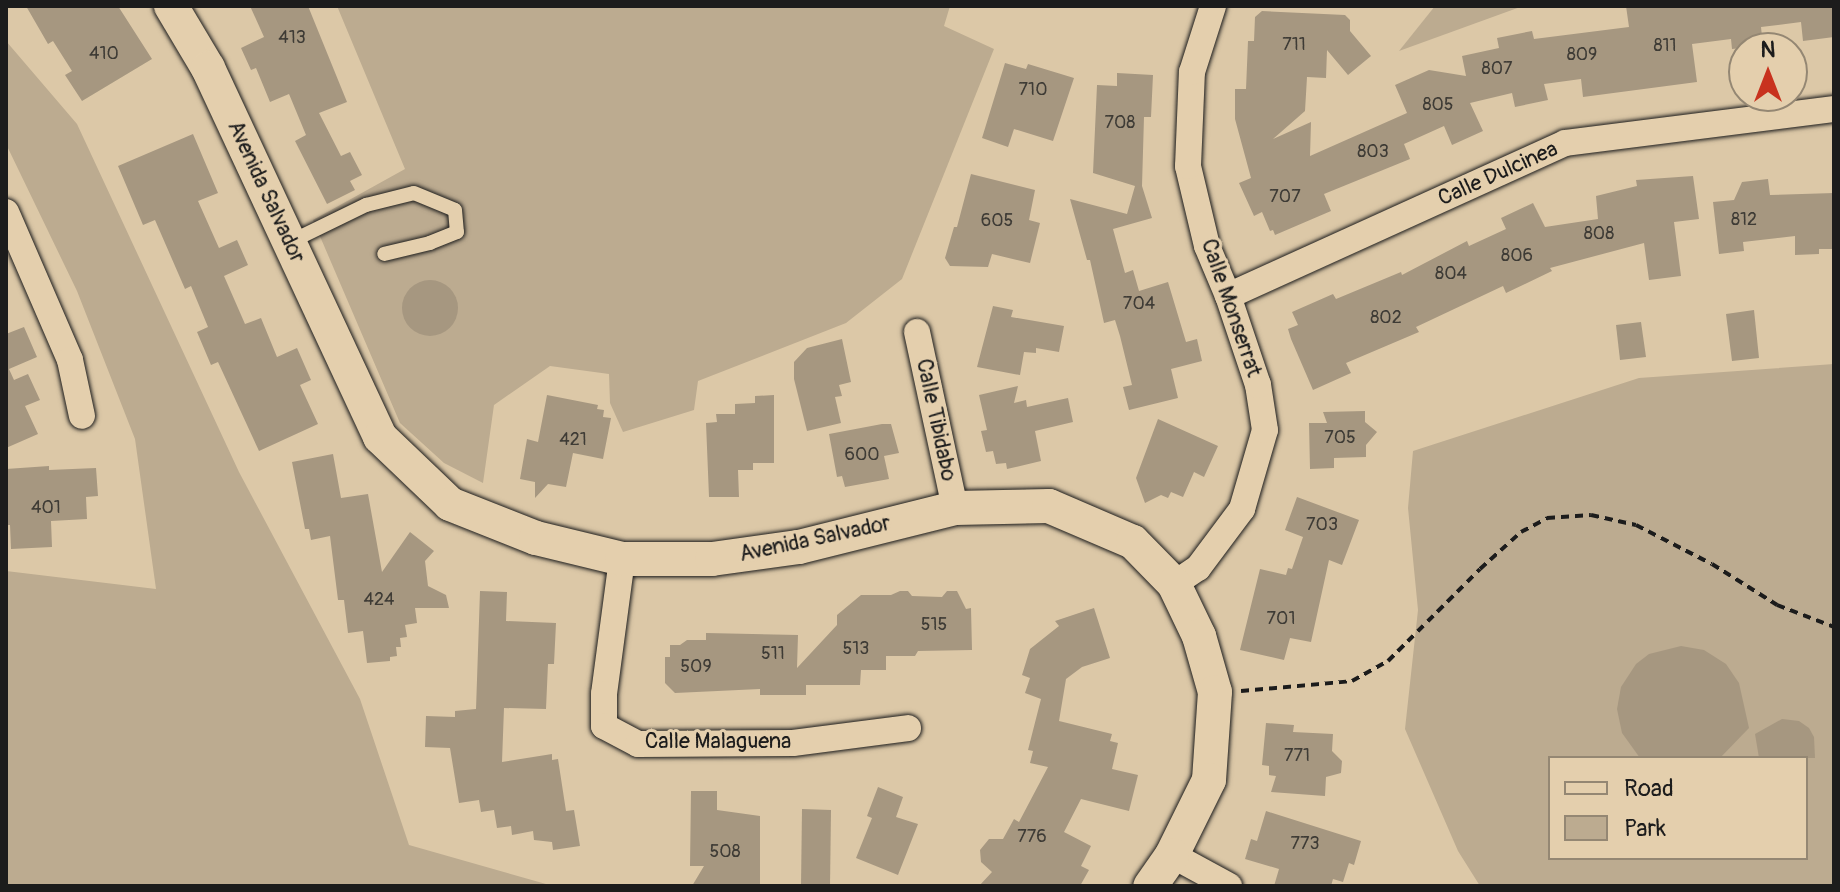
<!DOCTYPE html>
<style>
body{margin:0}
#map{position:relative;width:1840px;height:892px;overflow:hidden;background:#dcc8a7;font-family:Pangolin,sans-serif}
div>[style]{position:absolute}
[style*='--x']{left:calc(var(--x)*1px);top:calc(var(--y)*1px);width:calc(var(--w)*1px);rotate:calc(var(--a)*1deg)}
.green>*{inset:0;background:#bcab90}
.building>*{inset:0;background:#a69780}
.round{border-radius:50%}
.path>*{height:4px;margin-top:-2px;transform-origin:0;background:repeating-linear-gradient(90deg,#1c1c1c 0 8px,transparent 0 14px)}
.roads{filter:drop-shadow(0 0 2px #1c1c1c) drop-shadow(0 0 2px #1c1c1c)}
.service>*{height:14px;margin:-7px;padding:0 7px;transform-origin:7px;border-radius:7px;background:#e4cfad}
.minor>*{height:26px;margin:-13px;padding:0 13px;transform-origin:13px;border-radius:13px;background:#e4cfad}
.tertiary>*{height:34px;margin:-17px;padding:0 17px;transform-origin:17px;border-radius:17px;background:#e4cfad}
span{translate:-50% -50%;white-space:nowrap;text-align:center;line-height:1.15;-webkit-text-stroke:6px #e4cfad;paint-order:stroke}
.number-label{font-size:18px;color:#3e3b35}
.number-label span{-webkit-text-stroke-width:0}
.street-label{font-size:22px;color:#1c1c1c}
.frame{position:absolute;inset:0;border:8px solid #1c1c1c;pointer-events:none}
.legend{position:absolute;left:1548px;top:756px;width:260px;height:104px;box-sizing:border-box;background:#e4cfad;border:2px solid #948773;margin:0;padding:10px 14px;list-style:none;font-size:24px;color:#1c1c1c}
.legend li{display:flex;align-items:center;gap:16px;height:40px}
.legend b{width:40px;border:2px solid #948773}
.north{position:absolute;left:1728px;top:32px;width:80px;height:80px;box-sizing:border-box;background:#e4cfad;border:2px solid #948773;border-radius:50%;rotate:0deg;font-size:22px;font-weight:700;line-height:32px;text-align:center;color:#1c1c1c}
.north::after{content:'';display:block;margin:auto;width:28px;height:36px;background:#c8321e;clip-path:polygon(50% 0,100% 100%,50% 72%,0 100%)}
</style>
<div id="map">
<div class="green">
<i style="clip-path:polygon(337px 6px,950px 6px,944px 26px,994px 49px,902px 279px,846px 323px,698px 381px,694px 410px,623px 432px,610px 403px,609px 374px,550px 366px,494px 405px,483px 483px,444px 463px,400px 423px,313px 220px,405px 169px)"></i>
<i style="clip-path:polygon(1435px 6px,1523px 6px,1399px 51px)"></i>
<i style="clip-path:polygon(6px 41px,77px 124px,239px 472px,360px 699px,409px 845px,553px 886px,6px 886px,6px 571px,156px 589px,135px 439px,77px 291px,6px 144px)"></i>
<i style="clip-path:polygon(evenodd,1834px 364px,1834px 886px,1480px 886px,1458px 851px,1405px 729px,1418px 610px,1408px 508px,1413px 451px,1639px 378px,1834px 364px,1550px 758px,1806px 758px,1806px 858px,1550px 858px,1550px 758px)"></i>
</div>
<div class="building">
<i style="clip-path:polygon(26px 6px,118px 6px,152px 59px,82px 101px,65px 75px,72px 71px,53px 41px,48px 44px)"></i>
<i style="clip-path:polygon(250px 6px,308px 6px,347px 102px,319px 113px,341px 156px,350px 152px,362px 175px,350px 181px,355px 190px,327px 204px,295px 141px,306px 135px,289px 94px,270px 102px,256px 68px,251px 70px,241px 48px,264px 37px)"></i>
<i style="clip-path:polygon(1626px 6px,1834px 6px,1834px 37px,1803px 41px,1801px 22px,1761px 27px,1763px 46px,1732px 49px,1731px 39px,1692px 44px,1697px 82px,1583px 97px,1581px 79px,1544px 84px,1548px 100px,1515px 107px,1512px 93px,1470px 103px,1483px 131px,1452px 145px,1444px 126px,1404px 144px,1410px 159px,1324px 194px,1331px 211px,1275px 235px,1273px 230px,1270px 231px,1262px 212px,1254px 216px,1239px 183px,1251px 178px,1235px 119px,1235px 89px,1246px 89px,1248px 41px,1254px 41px,1255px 17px,1262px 11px,1345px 15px,1350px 20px,1350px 31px,1371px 56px,1348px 75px,1327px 50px,1326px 78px,1307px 77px,1305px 111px,1273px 139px,1311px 122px,1310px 156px,1407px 113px,1395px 85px,1429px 70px,1466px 76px,1462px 56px,1499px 48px,1497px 38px,1532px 31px,1534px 39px,1629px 27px)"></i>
<i style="clip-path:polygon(1005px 63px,1026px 69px,1028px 64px,1074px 78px,1053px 141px,1014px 129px,1008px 147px,982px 138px)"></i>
<i style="clip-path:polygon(1117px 73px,1153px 75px,1151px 117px,1144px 117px,1142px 186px,1152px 218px,1113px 229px,1125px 273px,1133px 270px,1139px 291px,1168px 282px,1186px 342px,1197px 339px,1202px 361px,1171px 369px,1178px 398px,1129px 410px,1123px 387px,1132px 385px,1120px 336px,1115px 320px,1104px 323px,1090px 260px,1087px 260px,1070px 199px,1127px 214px,1135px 186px,1093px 173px,1097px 85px,1117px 86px)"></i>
<i style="clip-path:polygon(193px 134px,218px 193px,198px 201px,219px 248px,237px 240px,248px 265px,224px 276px,245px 324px,261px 318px,277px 357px,297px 348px,311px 380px,300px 385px,318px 424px,259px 451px,218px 362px,211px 365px,197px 332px,208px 327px,191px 286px,185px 289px,155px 220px,143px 225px,118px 166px)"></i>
<i style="clip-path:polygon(971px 174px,1035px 190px,1029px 220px,1040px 223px,1030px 263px,992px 254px,988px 267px,950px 266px,945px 258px,954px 227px,957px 227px)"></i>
<i style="clip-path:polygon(1693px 176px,1699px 219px,1674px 222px,1681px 276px,1649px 280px,1644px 243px,1550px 268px,1552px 271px,1506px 293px,1503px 286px,1416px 327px,1419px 332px,1346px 363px,1351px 373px,1313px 390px,1291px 339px,1288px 329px,1298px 325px,1292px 312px,1333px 294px,1336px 299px,1401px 272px,1402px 275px,1467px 241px,1469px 246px,1506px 229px,1501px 218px,1533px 203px,1545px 227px,1598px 219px,1596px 196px,1637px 186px,1636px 180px)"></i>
<i style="clip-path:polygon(1768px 179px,1770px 195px,1834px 193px,1834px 249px,1819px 249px,1819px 254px,1795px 255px,1795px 236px,1743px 242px,1744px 251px,1719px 254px,1713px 202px,1734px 200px,1742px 182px)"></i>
<i class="round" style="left:402px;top:280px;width:56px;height:56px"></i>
<i style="clip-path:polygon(993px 306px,1013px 310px,1011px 317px,1064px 326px,1059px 352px,1036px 348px,1036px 353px,1024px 352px,1020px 375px,977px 367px)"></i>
<i style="clip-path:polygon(1754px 310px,1759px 358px,1732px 361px,1726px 314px)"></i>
<i style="clip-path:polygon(1641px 322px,1646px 357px,1620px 360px,1616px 325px)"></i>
<i style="clip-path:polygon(24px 327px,37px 357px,9px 369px,14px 380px,28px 374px,40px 400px,25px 406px,38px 434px,6px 448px,6px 334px)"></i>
<i style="clip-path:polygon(842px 339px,851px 382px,839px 385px,842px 396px,835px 397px,841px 423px,807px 431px,794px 379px,794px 362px,807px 348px)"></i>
<i style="clip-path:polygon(1018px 386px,1014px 403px,1026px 400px,1027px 407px,1068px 398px,1073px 422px,1035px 431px,1041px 461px,1007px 469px,1006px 463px,996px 464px,993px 451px,986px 452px,981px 431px,987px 430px,979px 395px)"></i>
<i style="clip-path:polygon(547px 395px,598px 405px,597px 409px,604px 410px,603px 417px,611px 418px,603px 459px,573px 453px,566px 487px,548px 484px,535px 498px,535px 482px,520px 479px,527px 439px,538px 442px)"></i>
<i style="clip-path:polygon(774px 395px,774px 463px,753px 463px,753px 470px,738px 470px,739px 497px,709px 497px,706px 423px,717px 422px,716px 414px,735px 414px,735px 404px,755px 403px,755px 396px)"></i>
<i style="clip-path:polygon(1365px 411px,1365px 422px,1377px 432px,1366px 445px,1366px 457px,1334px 458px,1334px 468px,1310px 469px,1309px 423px,1327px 423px,1323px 412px)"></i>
<i style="clip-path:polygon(1158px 419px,1218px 446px,1204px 477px,1194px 472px,1183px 497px,1171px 492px,1168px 498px,1161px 495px,1145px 503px,1136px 478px)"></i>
<i style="clip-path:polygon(882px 424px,891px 424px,899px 453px,884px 456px,889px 479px,845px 487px,842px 476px,837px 477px,829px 434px)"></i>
<i style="clip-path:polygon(333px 454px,341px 498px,368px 494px,382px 572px,410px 532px,434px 551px,425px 561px,428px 586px,446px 595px,449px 608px,415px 608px,417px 623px,405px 625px,407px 637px,400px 638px,401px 647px,396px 647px,397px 656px,390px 657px,390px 661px,367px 663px,363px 631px,348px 633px,344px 600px,338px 600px,330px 536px,311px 540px,309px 529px,305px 529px,292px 462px)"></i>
<i style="clip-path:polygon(49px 466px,49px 470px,96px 468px,98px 496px,86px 497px,87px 519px,51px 521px,52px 547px,11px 549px,10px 525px,6px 525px,6px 469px)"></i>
<i style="clip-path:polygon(1297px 497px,1359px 520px,1342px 565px,1329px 560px,1311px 642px,1290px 638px,1284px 660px,1240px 650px,1260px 569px,1286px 575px,1288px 568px,1292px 569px,1303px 537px,1285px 530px)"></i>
<i style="clip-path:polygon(480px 591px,507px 592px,506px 621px,556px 623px,554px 664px,548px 664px,546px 709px,504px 708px,502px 762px,552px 754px,552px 760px,558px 759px,566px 811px,574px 810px,580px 846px,553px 850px,552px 842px,534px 840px,533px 831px,512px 835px,511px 826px,497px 828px,494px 810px,481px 812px,479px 800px,459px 803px,450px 748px,425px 747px,426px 716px,455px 717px,455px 711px,476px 709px)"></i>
<i style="clip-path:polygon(900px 591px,908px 591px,912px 596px,942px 597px,947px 591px,957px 591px,966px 609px,971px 608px,972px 650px,918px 651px,915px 656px,886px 656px,886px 670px,861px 670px,860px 685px,806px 685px,806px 695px,760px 695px,760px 689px,675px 693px,665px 683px,665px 657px,670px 657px,670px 645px,680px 645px,687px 640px,706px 640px,706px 633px,798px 635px,797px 668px,837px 625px,837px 615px,861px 595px,891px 595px)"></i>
<i style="clip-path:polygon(1094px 608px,1110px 658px,1082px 667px,1066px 679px,1059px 721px,1112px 734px,1110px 741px,1118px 743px,1112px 769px,1138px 775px,1129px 811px,1081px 799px,1064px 832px,1091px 846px,1081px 866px,1089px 870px,1080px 886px,979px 886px,992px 872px,981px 862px,980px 850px,989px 839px,1003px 839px,1014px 819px,1019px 822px,1048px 767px,1030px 763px,1033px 751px,1028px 750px,1041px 699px,1025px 693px,1030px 678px,1022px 675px,1030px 649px,1059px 626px,1055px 621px)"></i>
<i style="clip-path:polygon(1681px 646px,1704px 650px,1726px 664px,1739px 683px,1749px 728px,1720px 758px,1640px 758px,1622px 733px,1617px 709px,1621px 687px,1636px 664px,1649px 654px)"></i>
<i style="clip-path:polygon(1782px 719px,1799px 721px,1809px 728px,1814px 737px,1815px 758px,1759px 758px,1755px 734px)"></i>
<i style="clip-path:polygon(1266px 723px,1294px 725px,1293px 732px,1333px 734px,1332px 751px,1342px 761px,1341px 773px,1326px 777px,1325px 796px,1271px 792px,1276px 776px,1269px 775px,1269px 766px,1262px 765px)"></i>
<i style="clip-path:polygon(878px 787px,903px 797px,896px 817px,918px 824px,898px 875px,856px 858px,872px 818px,867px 816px)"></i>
<i style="clip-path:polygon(691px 791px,717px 791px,717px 810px,760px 816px,760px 886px,692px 886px,704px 866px,690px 866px)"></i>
<i style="clip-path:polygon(802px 809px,831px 810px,830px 886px,801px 886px)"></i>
<i style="clip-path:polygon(1266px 811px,1361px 841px,1354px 865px,1349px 863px,1343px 882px,1333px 879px,1331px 886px,1274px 886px,1279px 869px,1245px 859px,1251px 839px,1257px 841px)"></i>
</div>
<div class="path">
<i style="--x:1241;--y:691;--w:111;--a:-5.1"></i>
<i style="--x:1352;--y:681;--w:41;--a:-29.1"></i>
<i style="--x:1388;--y:661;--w:130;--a:-45"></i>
<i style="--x:1480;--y:569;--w:55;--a:-42.1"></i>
<i style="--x:1521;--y:532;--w:30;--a:-28"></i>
<i style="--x:1547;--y:518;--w:44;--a:-3.9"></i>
<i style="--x:1591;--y:515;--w:46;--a:12.5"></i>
<i style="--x:1636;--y:525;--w:85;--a:27.2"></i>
<i style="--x:1712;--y:564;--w:77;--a:32.2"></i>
<i style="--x:1777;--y:605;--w:61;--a:21.1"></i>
</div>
<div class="roads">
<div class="service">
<i style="--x:290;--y:242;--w:85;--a:-26"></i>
<i style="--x:366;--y:205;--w:49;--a:-14"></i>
<i style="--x:414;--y:193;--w:44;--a:22.5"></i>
<i style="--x:455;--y:210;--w:22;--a:85"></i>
<i style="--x:457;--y:232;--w:29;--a:158"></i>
<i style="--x:430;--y:243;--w:47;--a:166.6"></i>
</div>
<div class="minor">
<i style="--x:6;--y:212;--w:161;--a:66.6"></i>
<i style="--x:70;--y:360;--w:57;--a:77.9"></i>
<i style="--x:1228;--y:296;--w:370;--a:-24.4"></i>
<i style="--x:1565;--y:143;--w:271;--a:-7.2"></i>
<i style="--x:917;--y:332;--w:180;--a:77.8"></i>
<i style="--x:622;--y:559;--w:136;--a:97.6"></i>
<i style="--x:604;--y:694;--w:32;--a:90"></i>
<i style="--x:604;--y:726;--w:38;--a:28"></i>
<i style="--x:638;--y:744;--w:155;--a:-0.4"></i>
<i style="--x:793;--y:743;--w:116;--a:-7.4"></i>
<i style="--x:1174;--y:584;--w:29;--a:-34"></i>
<i style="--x:1198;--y:568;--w:74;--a:-53.3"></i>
<i style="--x:1242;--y:509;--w:82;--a:-73.8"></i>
<i style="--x:1265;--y:430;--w:46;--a:-98.8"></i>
<i style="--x:1258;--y:385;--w:94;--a:-108.6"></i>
<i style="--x:1228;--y:296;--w:54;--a:-112.8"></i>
<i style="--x:1207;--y:246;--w:82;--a:-103.4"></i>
<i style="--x:1188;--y:166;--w:94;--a:-87.6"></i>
<i style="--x:1192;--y:72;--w:69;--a:-72.3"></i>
<i style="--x:1172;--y:855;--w:65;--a:28.5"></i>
</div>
<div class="tertiary">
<i style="--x:171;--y:6;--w:72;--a:59.2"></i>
<i style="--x:208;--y:68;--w:407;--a:65"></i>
<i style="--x:380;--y:437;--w:97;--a:43.7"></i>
<i style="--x:450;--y:504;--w:92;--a:21.6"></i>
<i style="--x:536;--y:538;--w:89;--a:13.7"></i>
<i style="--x:622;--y:559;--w:90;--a:0"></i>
<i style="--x:712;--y:559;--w:88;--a:-7.9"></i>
<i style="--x:799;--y:547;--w:161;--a:-14"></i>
<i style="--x:955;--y:508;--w:94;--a:-1.2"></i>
<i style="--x:1049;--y:506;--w:91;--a:23.2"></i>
<i style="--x:1133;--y:542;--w:59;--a:45.7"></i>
<i style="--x:1174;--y:584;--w:58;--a:64.3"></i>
<i style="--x:1199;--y:636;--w:58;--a:74.1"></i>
<i style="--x:1215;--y:692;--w:88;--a:93.9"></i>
<i style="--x:1209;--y:780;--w:84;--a:116.3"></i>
<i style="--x:1172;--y:855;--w:38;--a:125"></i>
</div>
</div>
<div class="number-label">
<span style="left:292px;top:38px">413</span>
<span style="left:1294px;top:45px">711</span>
<span style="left:1665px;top:46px">811</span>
<span style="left:104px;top:54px">410</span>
<span style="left:1582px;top:55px">809</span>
<span style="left:1497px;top:69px">807</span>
<span style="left:1033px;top:90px">710</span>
<span style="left:1438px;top:105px">805</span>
<span style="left:1120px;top:123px">708</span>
<span style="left:1373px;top:152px">803</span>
<span style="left:1285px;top:197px">707</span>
<span style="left:1744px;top:220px">812</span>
<span style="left:997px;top:221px">605</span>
<span style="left:1599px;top:234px">808</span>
<span style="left:1517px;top:256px">806</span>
<span style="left:1451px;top:274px">804</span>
<span style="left:1139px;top:304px">704</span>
<span style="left:1386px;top:318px">802</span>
<span style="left:1340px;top:438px">705</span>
<span style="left:573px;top:440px">421</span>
<span style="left:862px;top:455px">600</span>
<span style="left:46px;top:508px">401</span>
<span style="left:1322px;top:525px">703</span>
<span style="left:379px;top:600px">424</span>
<span style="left:1281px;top:619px">701</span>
<span style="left:934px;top:625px">515</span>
<span style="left:856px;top:649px">513</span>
<span style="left:773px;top:654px">511</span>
<span style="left:696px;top:667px">509</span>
<span style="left:1297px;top:756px">771</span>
<span style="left:1032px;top:837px">776</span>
<span style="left:1305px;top:844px">773</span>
<span style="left:725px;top:852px">508</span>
</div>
<div class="street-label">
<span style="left:1498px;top:174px;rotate:-24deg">Calle Dulcinea</span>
<span style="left:266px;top:192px;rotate:65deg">Avenida Salvador</span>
<span style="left:1231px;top:308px;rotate:71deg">Calle Monserrat</span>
<span style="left:936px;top:420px;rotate:78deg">Calle Tibidabo</span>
<span style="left:815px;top:539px;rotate:-12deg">Avenida Salvador</span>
<span style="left:718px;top:742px">Calle Malaguena</span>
</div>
<div class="frame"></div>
<ul class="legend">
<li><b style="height:10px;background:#e4cfad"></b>Road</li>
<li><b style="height:22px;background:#bcab90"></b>Park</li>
</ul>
<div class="north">N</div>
</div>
